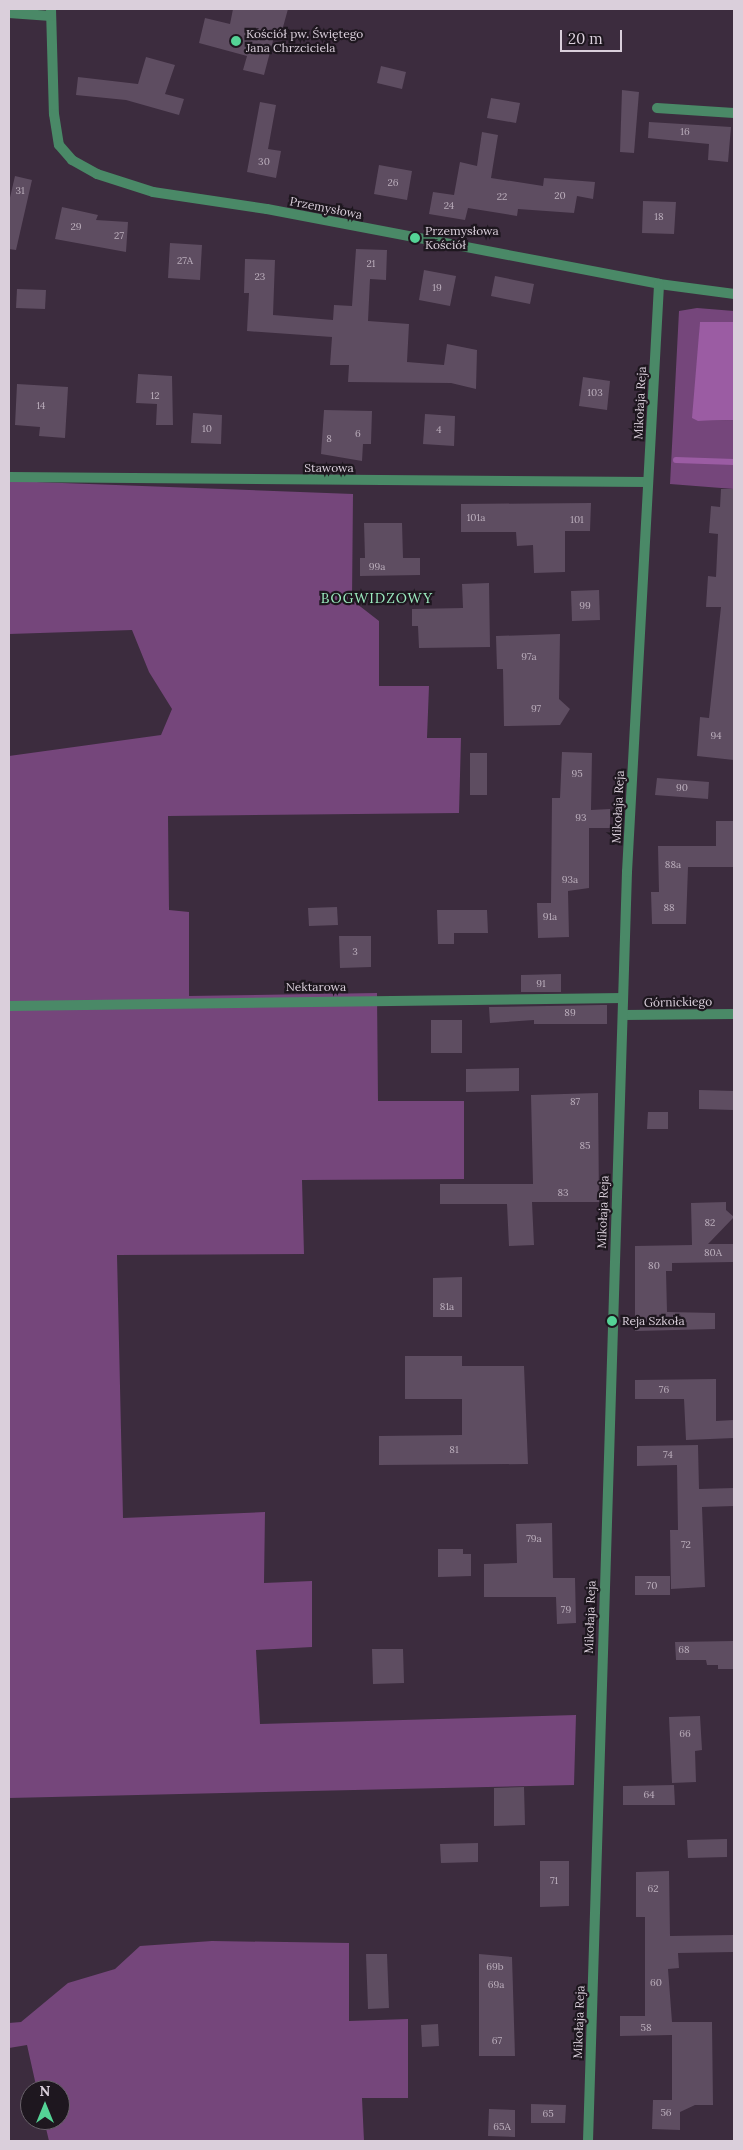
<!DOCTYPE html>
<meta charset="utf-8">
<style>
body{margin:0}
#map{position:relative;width:743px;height:2150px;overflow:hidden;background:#3c2c3e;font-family:Lora,serif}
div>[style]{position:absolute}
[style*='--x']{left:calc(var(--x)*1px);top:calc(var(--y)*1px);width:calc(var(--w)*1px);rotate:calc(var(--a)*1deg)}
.green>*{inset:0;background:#75467b}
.water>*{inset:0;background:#9b5ca3}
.stream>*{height:6px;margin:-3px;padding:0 3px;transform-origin:3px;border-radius:3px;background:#9b5ca3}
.building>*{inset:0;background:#5e4d61}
.minor>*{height:10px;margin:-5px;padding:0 5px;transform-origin:5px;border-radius:5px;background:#4a8967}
.dots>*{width:14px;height:14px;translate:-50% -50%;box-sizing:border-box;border:2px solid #1e171f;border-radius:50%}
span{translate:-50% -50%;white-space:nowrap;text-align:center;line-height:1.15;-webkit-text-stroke:4.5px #1e171f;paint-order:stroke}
.number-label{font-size:10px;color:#bbaebc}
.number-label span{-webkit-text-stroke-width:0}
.poi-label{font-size:12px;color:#dacfdb}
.left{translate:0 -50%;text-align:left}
.street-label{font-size:12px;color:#dacfdb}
.neighbourhood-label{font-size:14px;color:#9cecc0;letter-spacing:1px}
.frame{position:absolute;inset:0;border:10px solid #dacfdb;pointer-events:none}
.north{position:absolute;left:20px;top:2080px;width:50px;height:50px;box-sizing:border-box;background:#1e171f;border:1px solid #69616a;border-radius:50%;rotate:0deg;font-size:14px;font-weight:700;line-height:20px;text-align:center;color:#dacfdb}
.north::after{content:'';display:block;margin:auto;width:18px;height:22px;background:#54d396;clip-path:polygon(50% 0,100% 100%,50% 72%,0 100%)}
.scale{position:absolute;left:560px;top:30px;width:62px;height:22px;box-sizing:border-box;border:2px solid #dacfdb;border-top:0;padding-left:6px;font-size:15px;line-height:18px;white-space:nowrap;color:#dacfdb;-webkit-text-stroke:4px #1e171f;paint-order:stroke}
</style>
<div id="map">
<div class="green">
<i style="clip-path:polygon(697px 308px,734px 311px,734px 322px,700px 322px,698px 421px,734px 420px,734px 489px,670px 484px,679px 311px)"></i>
<i style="clip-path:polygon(9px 481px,353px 494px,352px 600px,379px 621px,379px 686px,429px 686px,427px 738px,461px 738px,459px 813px,168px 816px,169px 910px,189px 912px,189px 996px,377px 993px,378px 1101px,464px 1101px,464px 1179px,302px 1180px,304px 1254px,117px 1255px,123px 1518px,265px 1512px,264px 1583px,312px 1581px,312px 1647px,256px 1650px,260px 1724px,576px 1715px,574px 1785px,9px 1798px,9px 756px,161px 735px,172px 709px,149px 672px,132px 630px,9px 634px)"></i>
<i style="clip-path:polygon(212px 1941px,349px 1943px,349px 2021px,408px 2019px,408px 2098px,362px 2098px,364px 2141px,49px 2141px,44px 2120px,60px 2120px,60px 2090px,37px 2090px,27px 2045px,9px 2048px,9px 2023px,21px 2022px,68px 1983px,115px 1969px,140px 1946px)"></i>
</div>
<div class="water">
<i style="clip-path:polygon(700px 322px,734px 322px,734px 420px,698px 421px,692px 418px)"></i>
</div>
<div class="stream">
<i style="--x:676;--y:460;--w:58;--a:2"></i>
</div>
<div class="building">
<i style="clip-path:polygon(233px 9px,288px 9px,280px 38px,274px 37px,264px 75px,243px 70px,247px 56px,199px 43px,205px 18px,230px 24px)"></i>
<i style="clip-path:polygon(146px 57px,175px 65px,165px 94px,184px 99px,179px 115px,126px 100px,76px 95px,78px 77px,138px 84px)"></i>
<i style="clip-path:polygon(381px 66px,406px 72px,402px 89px,377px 83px)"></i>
<i style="clip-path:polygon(622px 90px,639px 92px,634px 153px,620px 152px)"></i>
<i style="clip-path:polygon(491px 98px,520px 103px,516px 123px,487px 118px)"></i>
<i style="clip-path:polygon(260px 102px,276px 105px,268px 149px,281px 151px,276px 178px,247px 172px)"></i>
<i style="clip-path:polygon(649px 122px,731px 127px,728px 162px,708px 160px,709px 144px,648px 138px)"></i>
<i style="clip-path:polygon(482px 132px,498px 135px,491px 178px,543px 186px,544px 178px,595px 182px,593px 199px,577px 196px,574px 213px,518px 209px,517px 216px,468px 208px,465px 220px,429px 214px,433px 192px,454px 195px,460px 162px,477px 166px)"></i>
<i style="clip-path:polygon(379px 165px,412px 171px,407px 200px,374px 194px)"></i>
<i style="clip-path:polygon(15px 176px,32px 180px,16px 250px,9px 249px,9px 202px)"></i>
<i style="clip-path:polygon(643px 201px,676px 202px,674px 234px,642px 233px)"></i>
<i style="clip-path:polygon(62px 207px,98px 215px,96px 220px,128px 222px,126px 252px,55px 239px)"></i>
<i style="clip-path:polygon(170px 243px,202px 245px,200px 280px,168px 278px)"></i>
<i style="clip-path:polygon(356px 249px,387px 250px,386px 280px,370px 279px,368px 321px,409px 324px,407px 362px,444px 365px,447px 344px,477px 350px,476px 389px,451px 383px,348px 382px,349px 365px,330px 365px,332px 337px,247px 331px,249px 293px,244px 293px,245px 259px,275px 260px,273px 315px,333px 320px,334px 305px,352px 306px)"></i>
<i style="clip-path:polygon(424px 270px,456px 276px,450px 306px,419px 300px)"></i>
<i style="clip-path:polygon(495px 276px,534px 284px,530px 304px,491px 296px)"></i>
<i style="clip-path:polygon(17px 289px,46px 290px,45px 309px,16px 308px)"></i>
<i style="clip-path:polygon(138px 374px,172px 376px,173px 425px,156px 425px,157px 404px,136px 403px)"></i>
<i style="clip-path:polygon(583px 377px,610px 381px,607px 410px,579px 406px)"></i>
<i style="clip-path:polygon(17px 384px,68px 387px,65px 438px,39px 436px,40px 427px,15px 425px)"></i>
<i style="clip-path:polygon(324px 410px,372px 411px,371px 444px,363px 444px,362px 461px,321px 454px)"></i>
<i style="clip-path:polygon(193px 413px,222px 415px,221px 444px,191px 443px)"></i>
<i style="clip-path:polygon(425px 414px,455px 416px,454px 446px,423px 444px)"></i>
<i style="clip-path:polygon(721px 489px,734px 489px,734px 760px,697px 756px,700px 717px,709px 718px,721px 607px,706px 607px,708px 576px,716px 577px,718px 534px,709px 533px,711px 506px,720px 507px)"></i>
<i style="clip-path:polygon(591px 503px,590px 531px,565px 531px,565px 572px,534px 573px,533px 545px,517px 546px,516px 532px,461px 532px,461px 504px)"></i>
<i style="clip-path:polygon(364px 523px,402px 523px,403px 558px,420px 558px,420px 575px,360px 576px,360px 558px,365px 558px)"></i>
<i style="clip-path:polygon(489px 583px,490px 647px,419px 648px,418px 626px,412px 626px,412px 609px,463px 608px,462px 584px)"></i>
<i style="clip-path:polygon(599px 590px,600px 620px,572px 621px,571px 591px)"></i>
<i style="clip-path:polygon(560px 634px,559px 699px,570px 709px,560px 725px,504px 726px,503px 669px,497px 669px,496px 636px)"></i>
<i style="clip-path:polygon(562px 752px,592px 753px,591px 810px,610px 809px,610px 828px,589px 828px,589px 888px,568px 891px,569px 937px,538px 938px,537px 903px,551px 903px,552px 798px,560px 798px)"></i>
<i style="clip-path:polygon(470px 753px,487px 753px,487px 795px,470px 795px)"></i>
<i style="clip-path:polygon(657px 778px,709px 782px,708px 799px,655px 795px)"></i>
<i style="clip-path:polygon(716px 821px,734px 821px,734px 867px,688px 867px,686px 924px,652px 924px,651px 892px,659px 892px,658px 846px,716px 846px)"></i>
<i style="clip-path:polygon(337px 907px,338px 925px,309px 926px,308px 908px)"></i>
<i style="clip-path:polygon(437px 910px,487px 910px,488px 933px,454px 933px,454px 944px,438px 944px)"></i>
<i style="clip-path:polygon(339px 936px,371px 936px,371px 967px,340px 968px)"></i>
<i style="clip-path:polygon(561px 974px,561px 992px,521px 992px,521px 975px)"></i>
<i style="clip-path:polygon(602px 1005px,607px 1005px,607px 1024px,534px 1024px,534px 1020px,490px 1023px,489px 1007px)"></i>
<i style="clip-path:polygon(431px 1020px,462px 1020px,462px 1053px,431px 1053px)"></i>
<i style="clip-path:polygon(519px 1068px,519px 1091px,466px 1092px,466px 1069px)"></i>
<i style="clip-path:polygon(699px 1090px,734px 1091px,733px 1110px,699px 1109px)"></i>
<i style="clip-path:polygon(598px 1093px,599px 1202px,532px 1202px,534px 1245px,509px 1246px,507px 1204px,440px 1204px,440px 1184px,533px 1184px,531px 1095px)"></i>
<i style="clip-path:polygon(648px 1112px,668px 1112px,668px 1129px,647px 1129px)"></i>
<i style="clip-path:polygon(726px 1202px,726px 1210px,734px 1217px,708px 1244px,734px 1244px,734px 1262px,672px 1263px,672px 1271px,666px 1271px,667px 1312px,715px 1313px,715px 1329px,635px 1331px,635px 1246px,692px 1245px,691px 1203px)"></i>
<i style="clip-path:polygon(462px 1277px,462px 1317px,433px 1317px,433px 1278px)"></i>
<i style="clip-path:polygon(405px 1356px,462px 1356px,462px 1366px,524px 1366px,528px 1464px,379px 1465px,379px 1436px,462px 1435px,462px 1399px,405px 1399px)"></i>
<i style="clip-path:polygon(716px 1379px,716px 1421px,734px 1420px,734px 1438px,686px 1440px,684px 1399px,635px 1399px,635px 1380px)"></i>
<i style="clip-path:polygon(698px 1445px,699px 1489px,734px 1488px,734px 1506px,702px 1507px,705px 1587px,671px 1589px,670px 1530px,678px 1530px,677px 1465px,637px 1466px,637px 1446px)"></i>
<i style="clip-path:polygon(552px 1523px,553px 1578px,575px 1578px,576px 1623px,557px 1624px,556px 1597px,484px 1597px,484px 1564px,517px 1563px,516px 1524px)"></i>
<i style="clip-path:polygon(438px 1549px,463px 1549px,463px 1554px,471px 1554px,471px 1576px,438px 1577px)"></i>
<i style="clip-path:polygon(635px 1576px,670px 1576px,670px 1595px,635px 1595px)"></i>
<i style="clip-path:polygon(734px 1641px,734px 1669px,718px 1669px,718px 1665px,707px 1665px,706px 1660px,676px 1660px,675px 1642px)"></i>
<i style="clip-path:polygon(372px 1649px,403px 1649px,404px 1683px,373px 1684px)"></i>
<i style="clip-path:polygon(700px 1716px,702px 1750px,695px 1751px,696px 1782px,672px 1783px,669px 1717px)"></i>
<i style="clip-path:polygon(674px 1785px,675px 1805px,623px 1805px,623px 1786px)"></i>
<i style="clip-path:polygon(524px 1787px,525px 1825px,494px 1826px,494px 1788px)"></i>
<i style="clip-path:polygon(727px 1839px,727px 1857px,688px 1858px,687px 1840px)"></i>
<i style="clip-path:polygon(478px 1843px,478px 1862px,441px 1863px,440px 1844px)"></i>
<i style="clip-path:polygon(540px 1861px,569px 1861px,569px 1906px,540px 1907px)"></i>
<i style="clip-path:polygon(669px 1871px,670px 1936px,734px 1935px,734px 1952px,678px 1953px,679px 1968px,668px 1969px,672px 2022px,712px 2022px,713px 2105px,695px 2105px,680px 2112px,680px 2130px,652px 2129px,653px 2100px,672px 2100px,672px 2035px,620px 2036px,620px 2016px,645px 2016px,645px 1917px,636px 1917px,636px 1872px)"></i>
<i style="clip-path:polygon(366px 1954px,387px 1954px,389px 2008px,368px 2009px)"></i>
<i style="clip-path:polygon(479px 1954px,512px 1957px,515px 2056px,479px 2056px)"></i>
<i style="clip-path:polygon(438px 2024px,439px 2046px,422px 2047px,421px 2025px)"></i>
<i style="clip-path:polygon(531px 2104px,566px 2105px,565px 2123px,531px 2123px)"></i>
<i style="clip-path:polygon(489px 2109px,515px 2110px,515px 2137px,488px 2136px)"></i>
</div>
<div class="minor">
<i style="--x:51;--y:9;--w:105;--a:88.4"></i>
<i style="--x:54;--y:114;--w:31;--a:81"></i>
<i style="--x:59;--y:145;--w:20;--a:49"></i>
<i style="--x:72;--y:160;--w:29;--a:29"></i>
<i style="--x:97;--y:174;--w:59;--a:17.8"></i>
<i style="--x:153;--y:192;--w:115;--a:8.5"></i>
<i style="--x:267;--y:209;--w:399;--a:10.8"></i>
<i style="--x:659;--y:284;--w:76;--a:7.6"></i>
<i style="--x:9;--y:13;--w:42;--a:4.1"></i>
<i style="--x:657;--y:108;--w:77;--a:3.7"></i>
<i style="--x:9;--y:477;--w:639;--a:0.45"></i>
<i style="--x:9;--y:1006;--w:614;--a:-0.75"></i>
<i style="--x:623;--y:1015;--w:111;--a:-0.5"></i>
<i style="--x:588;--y:2141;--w:1270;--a:-88.24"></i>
<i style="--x:627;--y:872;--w:589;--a:-86.88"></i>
</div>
<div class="dots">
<i style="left:236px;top:41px;background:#54d396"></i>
<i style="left:415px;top:238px;background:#54d396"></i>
<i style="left:612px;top:1321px;background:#54d396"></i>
</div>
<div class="number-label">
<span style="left:685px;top:132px">16</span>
<span style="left:264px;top:162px">30</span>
<span style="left:393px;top:183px">26</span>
<span style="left:20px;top:191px">31</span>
<span style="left:560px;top:196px">20</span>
<span style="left:502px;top:197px">22</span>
<span style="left:449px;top:206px">24</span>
<span style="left:659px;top:217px">18</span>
<span style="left:76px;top:227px">29</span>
<span style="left:119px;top:236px">27</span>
<span style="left:185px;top:261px">27A</span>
<span style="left:371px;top:264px">21</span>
<span style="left:260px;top:277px">23</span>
<span style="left:437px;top:288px">19</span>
<span style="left:595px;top:393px">103</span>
<span style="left:155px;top:396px">12</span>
<span style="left:41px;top:406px">14</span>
<span style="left:207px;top:429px">10</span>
<span style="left:439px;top:430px">4</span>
<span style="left:358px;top:434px">6</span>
<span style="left:329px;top:439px">8</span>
<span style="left:476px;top:518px">101a</span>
<span style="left:577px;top:520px">101</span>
<span style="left:377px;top:567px">99a</span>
<span style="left:585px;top:606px">99</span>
<span style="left:529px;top:657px">97a</span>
<span style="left:536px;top:709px">97</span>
<span style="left:716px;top:736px">94</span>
<span style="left:577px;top:774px">95</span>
<span style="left:682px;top:788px">90</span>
<span style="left:581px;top:818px">93</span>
<span style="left:673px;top:865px">88a</span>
<span style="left:570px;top:880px">93a</span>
<span style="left:669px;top:908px">88</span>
<span style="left:550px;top:917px">91a</span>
<span style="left:355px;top:952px">3</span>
<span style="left:541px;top:984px">91</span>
<span style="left:570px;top:1013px">89</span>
<span style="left:575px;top:1102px">87</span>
<span style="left:585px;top:1146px">85</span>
<span style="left:563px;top:1193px">83</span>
<span style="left:710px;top:1223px">82</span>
<span style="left:713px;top:1253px">80A</span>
<span style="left:654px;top:1266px">80</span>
<span style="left:447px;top:1307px">81a</span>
<span style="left:664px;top:1390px">76</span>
<span style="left:454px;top:1450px">81</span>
<span style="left:668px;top:1455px">74</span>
<span style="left:534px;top:1539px">79a</span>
<span style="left:686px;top:1545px">72</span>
<span style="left:652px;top:1586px">70</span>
<span style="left:566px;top:1610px">79</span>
<span style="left:684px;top:1650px">68</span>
<span style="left:685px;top:1734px">66</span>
<span style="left:649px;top:1795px">64</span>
<span style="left:554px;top:1881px">71</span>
<span style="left:653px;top:1889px">62</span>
<span style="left:495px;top:1967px">69b</span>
<span style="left:656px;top:1983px">60</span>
<span style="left:496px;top:1985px">69a</span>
<span style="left:646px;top:2028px">58</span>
<span style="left:497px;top:2041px">67</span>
<span style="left:666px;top:2113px">56</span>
<span style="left:548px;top:2114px">65</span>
<span style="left:502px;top:2127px">65A</span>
</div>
<div class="poi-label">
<span class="left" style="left:246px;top:41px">Kościół pw. Świętego<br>Jana Chrzciciela</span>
<span class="left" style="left:425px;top:238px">Przemysłowa<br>Kościół</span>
<span class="left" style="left:622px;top:1321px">Reja Szkoła</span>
</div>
<div class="street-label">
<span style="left:326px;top:208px;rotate:11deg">Przemysłowa</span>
<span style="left:640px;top:403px;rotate:-87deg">Mikołaja Reja</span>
<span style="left:329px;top:468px">Stawowa</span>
<span style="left:618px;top:807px;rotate:-87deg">Mikołaja Reja</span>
<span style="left:316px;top:987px">Nektarowa</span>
<span style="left:678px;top:1002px;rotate:-1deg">Górnickiego</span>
<span style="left:603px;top:1212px;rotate:-88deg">Mikołaja Reja</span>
<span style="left:590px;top:1617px;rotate:-88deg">Mikołaja Reja</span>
<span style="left:579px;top:2022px;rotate:-88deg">Mikołaja Reja</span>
</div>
<div class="neighbourhood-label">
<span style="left:377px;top:598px">BOGWIDZOWY</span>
</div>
<div class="frame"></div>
<div class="north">N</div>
<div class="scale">20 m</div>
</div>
